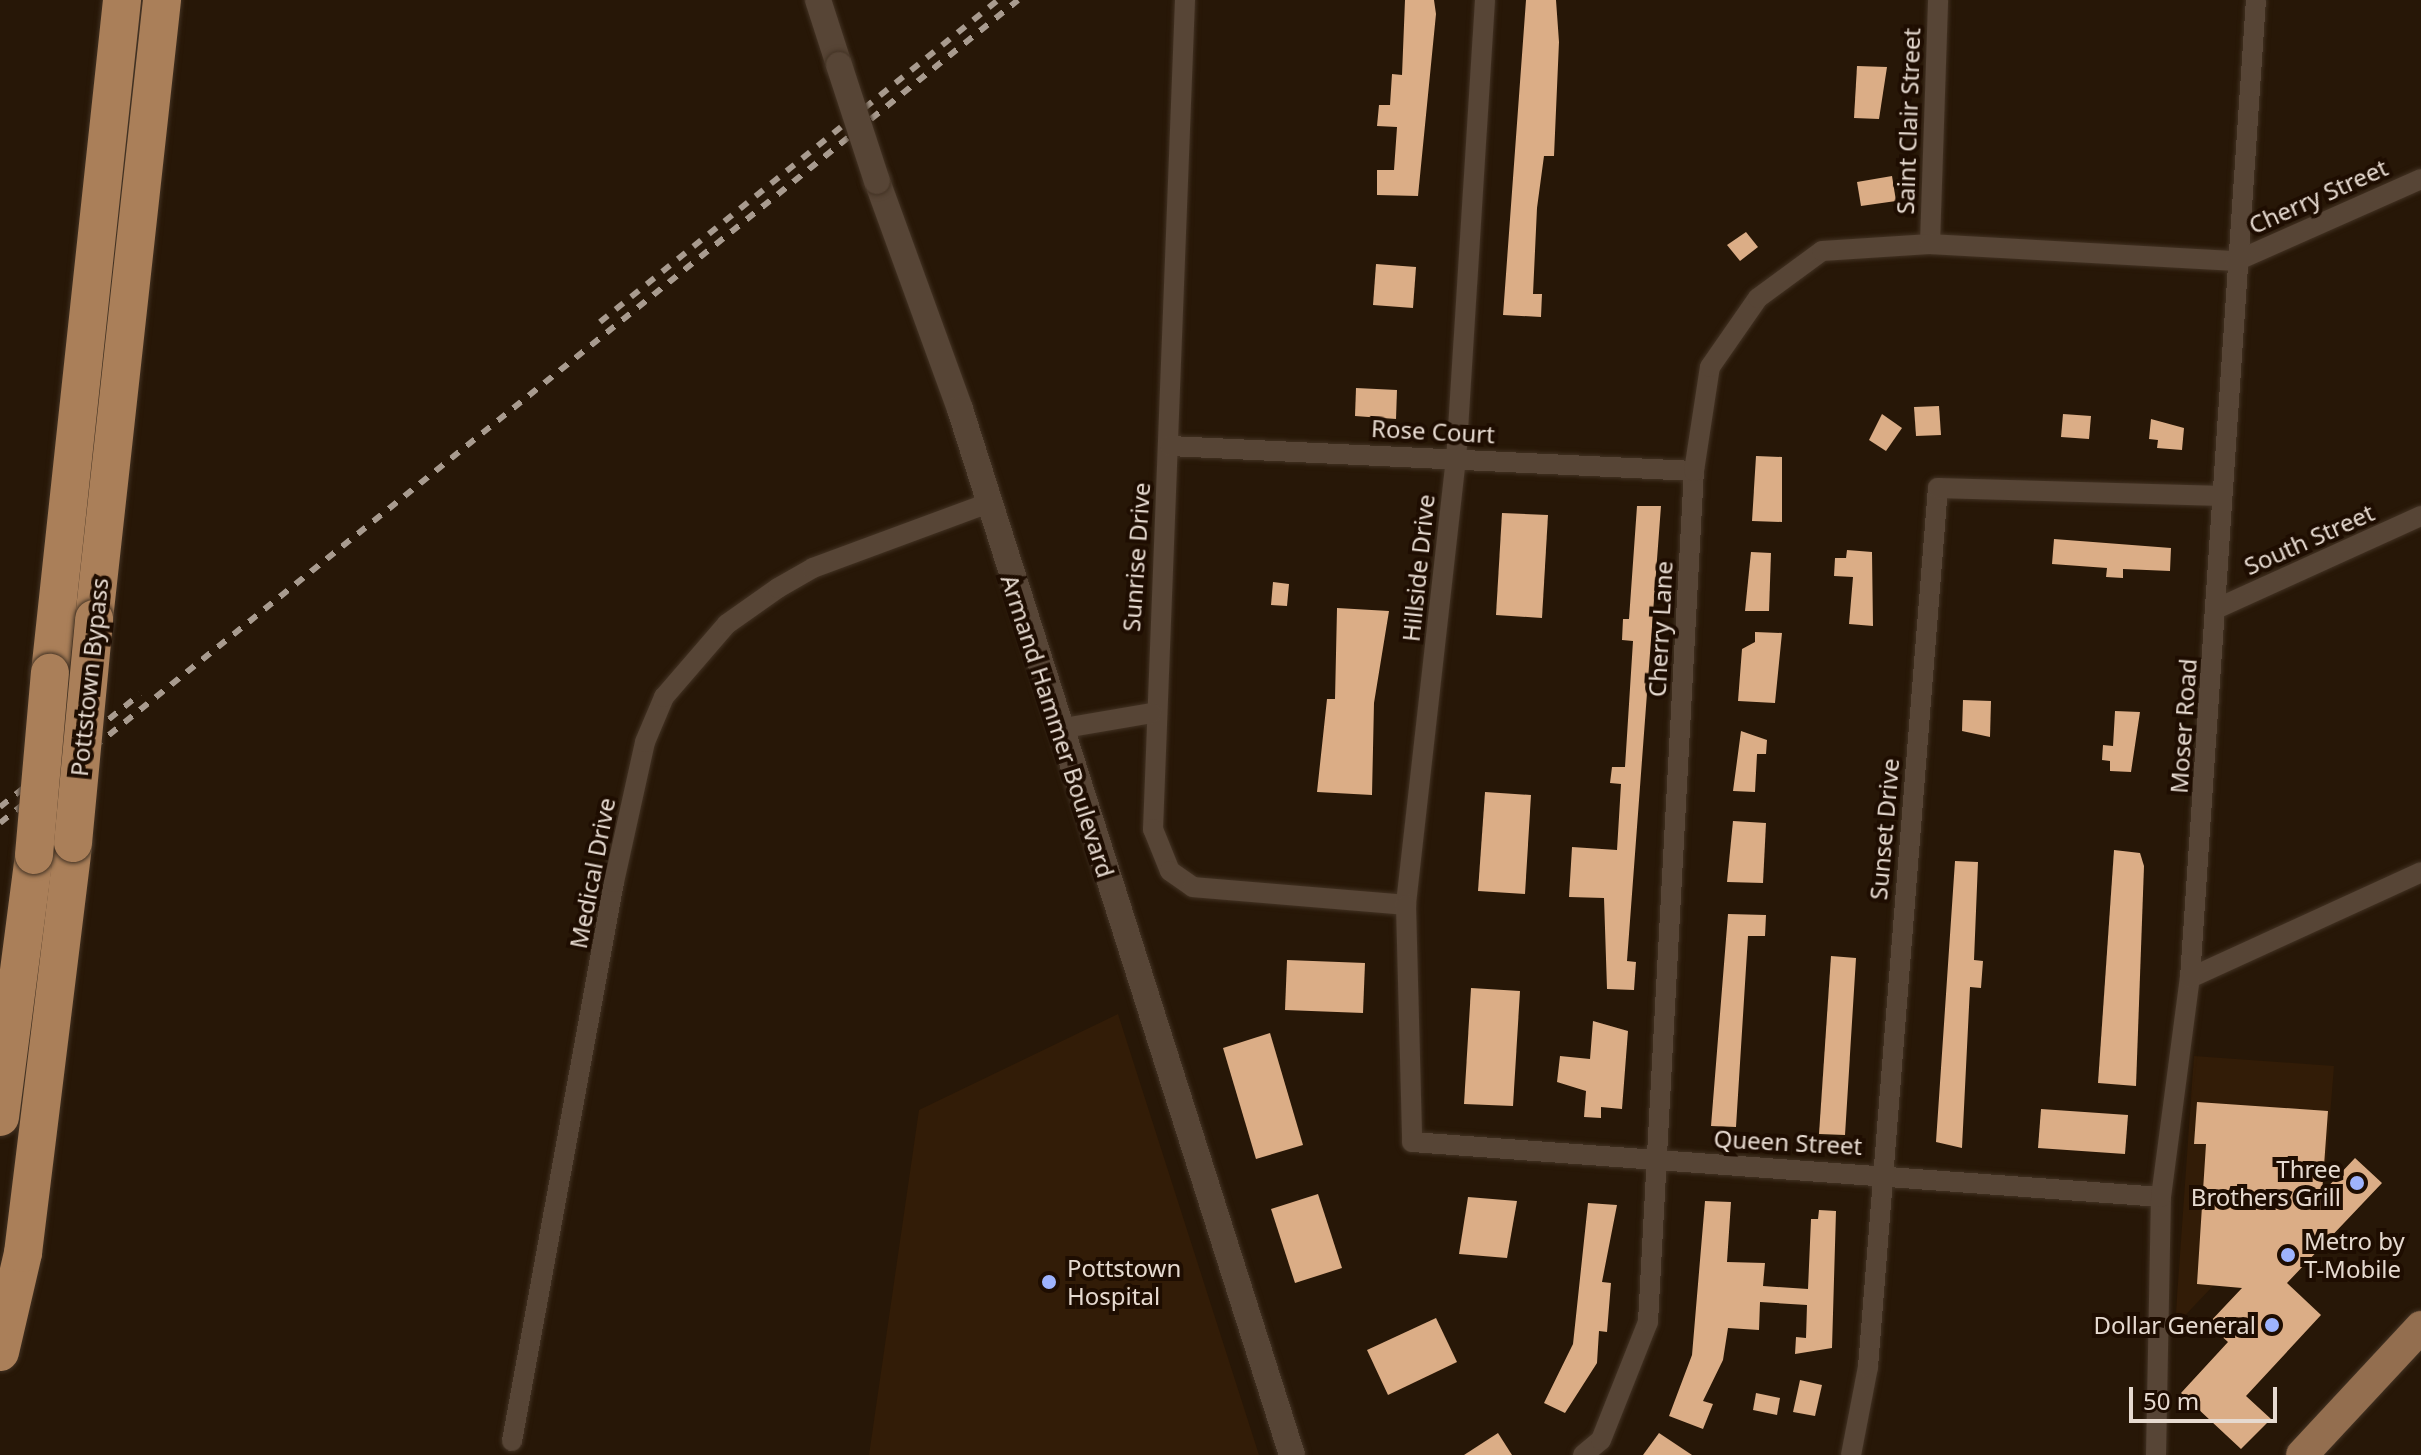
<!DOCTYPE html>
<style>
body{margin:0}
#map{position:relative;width:2421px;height:1455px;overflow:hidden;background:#271707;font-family:"Noto Sans",sans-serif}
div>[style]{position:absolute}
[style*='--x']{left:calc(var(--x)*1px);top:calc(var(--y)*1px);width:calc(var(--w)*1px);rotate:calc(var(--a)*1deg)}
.built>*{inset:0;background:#321c07}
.building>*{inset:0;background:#dbad86}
.roads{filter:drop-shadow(0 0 2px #423223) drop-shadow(0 0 2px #423223)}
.minor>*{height:20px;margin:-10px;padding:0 10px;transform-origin:10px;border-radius:10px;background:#574536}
.tertiary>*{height:26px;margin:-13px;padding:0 13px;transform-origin:13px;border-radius:13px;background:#574536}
.primary>*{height:32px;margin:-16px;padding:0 16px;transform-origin:16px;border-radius:16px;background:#936e4f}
.motorway>*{height:38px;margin:-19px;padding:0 19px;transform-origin:19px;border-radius:19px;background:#aa7f59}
.rail>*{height:6px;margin-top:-3px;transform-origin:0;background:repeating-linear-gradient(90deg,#a89b8f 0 10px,transparent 0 20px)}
.bridges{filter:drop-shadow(0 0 2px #423223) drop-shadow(0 0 2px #423223)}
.tertiary-bridge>*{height:26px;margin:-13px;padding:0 13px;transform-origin:13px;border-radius:13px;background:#574536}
.motorway-bridge>*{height:38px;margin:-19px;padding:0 19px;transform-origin:19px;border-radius:19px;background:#aa7f59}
.dots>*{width:22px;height:22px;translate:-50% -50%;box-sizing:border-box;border:4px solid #1e0d01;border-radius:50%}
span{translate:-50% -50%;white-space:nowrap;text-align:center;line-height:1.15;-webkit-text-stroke:8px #1e0d01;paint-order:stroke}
.street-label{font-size:24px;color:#e6dad0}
.poi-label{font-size:24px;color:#e6dad0}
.right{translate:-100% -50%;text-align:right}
.left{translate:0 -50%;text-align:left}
.scale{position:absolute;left:2129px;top:1387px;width:148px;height:36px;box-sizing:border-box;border:4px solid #e6dad0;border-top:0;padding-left:10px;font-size:24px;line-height:28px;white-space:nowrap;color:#e6dad0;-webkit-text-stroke:6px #1e0d01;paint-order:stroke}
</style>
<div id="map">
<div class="built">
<i style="clip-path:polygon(1118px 1014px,1259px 1455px,869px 1455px,919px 1110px)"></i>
<i style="clip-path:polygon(2194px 1056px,2334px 1066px,2326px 1167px,2175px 1326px)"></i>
</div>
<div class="building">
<i style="clip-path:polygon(1405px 0,1434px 0,1436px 14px,1418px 196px,1377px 195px,1377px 170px,1394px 170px,1397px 127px,1377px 126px,1379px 105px,1390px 105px,1392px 74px,1402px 75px)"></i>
<i style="clip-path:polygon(1526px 0,1556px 0,1559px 42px,1554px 156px,1544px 156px,1537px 208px,1533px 294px,1542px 294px,1541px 317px,1503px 315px)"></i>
<i style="clip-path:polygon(1857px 66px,1887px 67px,1879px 119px,1854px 118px)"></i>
<i style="clip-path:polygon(1892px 176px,1896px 201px,1861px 206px,1857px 182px)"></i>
<i style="clip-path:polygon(1746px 232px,1758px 247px,1740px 261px,1727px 245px)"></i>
<i style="clip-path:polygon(1376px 264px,1416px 267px,1413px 308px,1373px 305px)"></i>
<i style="clip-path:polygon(1356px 388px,1397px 390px,1396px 419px,1355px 416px)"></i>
<i style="clip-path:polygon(1939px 406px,1941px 435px,1916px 436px,1914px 407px)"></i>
<i style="clip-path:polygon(1882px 414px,1902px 428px,1886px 451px,1869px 440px)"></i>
<i style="clip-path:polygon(2063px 414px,2091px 416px,2089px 439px,2061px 437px)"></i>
<i style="clip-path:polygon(2151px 419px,2184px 428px,2182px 450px,2157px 448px,2158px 440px,2149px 439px)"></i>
<i style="clip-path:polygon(1756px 456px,1782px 457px,1782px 522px,1752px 521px)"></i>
<i style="clip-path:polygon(1637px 506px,1661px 506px,1627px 961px,1636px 962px,1634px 990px,1607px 989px,1604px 898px,1569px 897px,1572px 847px,1617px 850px,1621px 784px,1610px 783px,1612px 767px,1625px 767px,1633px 641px,1622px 640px,1623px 619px,1629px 619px)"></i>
<i style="clip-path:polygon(1502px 513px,1548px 515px,1542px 618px,1496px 615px)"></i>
<i style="clip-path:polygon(2054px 539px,2171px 548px,2170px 571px,2123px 569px,2123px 578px,2106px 577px,2107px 568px,2052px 564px)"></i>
<i style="clip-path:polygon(1847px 550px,1872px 552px,1873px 626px,1849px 624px,1853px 577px,1834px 576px,1835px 558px,1846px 558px)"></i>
<i style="clip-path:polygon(1751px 552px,1771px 553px,1769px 611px,1745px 611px)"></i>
<i style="clip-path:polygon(1273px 582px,1289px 584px,1287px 606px,1271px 605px)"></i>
<i style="clip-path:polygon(1337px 608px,1389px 611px,1374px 703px,1372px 795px,1317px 792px,1327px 699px,1335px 699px)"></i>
<i style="clip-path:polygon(1755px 632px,1782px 633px,1775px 703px,1738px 701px,1742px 649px,1755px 642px)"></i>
<i style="clip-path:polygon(1963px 700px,1991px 701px,1990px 737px,1962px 731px)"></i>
<i style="clip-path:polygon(2115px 711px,2140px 712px,2131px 772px,2110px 771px,2110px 761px,2102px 760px,2103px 745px,2113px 746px)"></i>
<i style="clip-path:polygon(1741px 731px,1767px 740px,1766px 754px,1757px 754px,1755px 792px,1733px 791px)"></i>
<i style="clip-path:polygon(1485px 792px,1531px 795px,1525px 894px,1478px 891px)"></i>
<i style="clip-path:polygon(1733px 821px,1766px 823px,1763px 883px,1727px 882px)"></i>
<i style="clip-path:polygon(2114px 850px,2140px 853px,2144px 866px,2136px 1086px,2098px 1083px)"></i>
<i style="clip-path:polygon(1955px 861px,1978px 862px,1974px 960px,1983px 961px,1981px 988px,1970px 987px,1962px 1148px,1936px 1142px)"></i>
<i style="clip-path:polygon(1728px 914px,1766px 915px,1765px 936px,1748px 936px,1736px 1127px,1711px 1126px)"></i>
<i style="clip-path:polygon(1831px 956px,1856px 958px,1845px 1135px,1819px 1134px)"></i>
<i style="clip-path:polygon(1287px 960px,1365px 963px,1363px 1013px,1285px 1010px)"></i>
<i style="clip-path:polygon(1471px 988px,1520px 991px,1513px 1106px,1464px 1104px)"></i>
<i style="clip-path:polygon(1593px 1021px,1628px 1031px,1622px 1109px,1601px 1107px,1601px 1118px,1584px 1117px,1586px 1091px,1557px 1082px,1560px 1056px,1590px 1059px)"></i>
<i style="clip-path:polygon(1270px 1033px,1303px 1145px,1256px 1159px,1223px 1048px)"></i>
<i style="clip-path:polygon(2197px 1102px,2328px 1111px,2322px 1193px,2355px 1158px,2382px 1183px,2287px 1283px,2321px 1315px,2246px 1396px,2271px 1419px,2241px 1449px,2181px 1393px,2228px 1342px,2208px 1324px,2242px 1288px,2197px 1284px,2206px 1144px,2194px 1144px)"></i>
<i style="clip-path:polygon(2041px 1109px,2128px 1115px,2125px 1154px,2038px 1148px)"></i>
<i style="clip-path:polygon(1318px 1194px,1342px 1268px,1295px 1283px,1271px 1209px)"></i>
<i style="clip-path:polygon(1468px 1197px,1517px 1201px,1507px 1258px,1459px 1254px)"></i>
<i style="clip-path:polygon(1705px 1201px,1731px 1202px,1727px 1262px,1765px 1263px,1763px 1286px,1808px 1289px,1811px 1219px,1818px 1219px,1819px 1210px,1836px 1211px,1832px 1348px,1795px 1354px,1796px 1337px,1806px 1338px,1807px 1305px,1760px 1302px,1759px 1330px,1728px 1328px,1723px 1360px,1703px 1401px,1713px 1404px,1703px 1429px,1669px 1416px,1692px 1355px)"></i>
<i style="clip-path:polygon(1588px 1203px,1617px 1205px,1602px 1282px,1611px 1283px,1607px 1332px,1599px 1331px,1597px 1363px,1565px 1413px,1544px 1403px,1573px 1344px)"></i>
<i style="clip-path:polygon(1436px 1318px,1457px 1362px,1388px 1395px,1367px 1350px)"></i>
<i style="clip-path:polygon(1800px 1380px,1822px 1385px,1815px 1416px,1793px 1412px)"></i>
<i style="clip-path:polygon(1756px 1393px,1780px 1398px,1777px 1415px,1753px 1410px)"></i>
<i style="clip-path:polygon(1498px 1433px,1512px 1455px,1464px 1455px)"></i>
<i style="clip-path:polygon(1659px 1433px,1692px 1455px,1643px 1455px)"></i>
</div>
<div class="roads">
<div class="minor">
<i style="--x:1185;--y:0;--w:830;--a:92.21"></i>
<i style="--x:1153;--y:829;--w:45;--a:68"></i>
<i style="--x:1170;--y:871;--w:28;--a:35"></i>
<i style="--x:1193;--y:887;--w:214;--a:4.8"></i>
<i style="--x:1485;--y:0;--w:459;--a:93.6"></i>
<i style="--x:1456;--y:458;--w:450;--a:96.4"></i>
<i style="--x:1406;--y:905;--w:237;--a:88.5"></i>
<i style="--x:1412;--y:1142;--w:751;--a:4.2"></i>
<i style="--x:1930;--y:244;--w:244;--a:-88.1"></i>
<i style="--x:1170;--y:446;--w:525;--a:2.73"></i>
<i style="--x:2218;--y:608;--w:223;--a:-24.4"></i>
<i style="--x:1059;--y:729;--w:94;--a:-9.8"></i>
<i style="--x:2190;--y:978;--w:254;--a:-24.6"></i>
<i style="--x:512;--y:1441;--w:568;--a:-79.66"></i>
<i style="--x:614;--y:882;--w:143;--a:-77.5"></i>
<i style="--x:645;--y:742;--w:49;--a:-67.1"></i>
<i style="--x:664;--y:697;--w:96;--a:-49.2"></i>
<i style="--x:727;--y:624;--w:62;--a:-35.2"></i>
<i style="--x:778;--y:588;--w:40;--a:-29.7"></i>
<i style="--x:813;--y:568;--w:184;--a:-20.3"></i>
<i style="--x:1583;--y:1455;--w:23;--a:-40"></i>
<i style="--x:1601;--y:1440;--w:127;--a:-68.3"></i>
<i style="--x:1648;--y:1322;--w:852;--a:-86.91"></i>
<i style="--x:1694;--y:471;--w:105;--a:-81.3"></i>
<i style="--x:1710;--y:367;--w:84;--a:-55.2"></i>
<i style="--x:1758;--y:298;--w:79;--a:-36.3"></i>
<i style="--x:1822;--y:251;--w:108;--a:-3.7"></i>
<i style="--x:1930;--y:244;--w:306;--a:3.2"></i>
<i style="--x:2236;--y:261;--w:202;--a:-23.9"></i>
<i style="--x:1851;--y:1455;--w:90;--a:-79.1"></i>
<i style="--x:1868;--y:1367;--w:882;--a:-85.45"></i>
<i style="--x:1938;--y:488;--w:284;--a:1.6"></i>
<i style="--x:2156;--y:1455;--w:258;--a:-88.9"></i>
<i style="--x:2161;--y:1197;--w:221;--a:-82.5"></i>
<i style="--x:2190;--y:978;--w:980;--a:-86.14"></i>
</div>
<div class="tertiary">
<i style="--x:818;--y:0;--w:68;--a:72.1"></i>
<i style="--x:877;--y:181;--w:243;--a:70"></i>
<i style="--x:960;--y:409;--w:1097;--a:72.39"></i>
</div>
<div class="primary">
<i style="--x:2302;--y:1455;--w:175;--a:-47.1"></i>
</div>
<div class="motorway">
<i style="--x:94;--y:619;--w:623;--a:-83.73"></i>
<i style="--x:50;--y:673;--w:677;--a:-83.89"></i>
<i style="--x:0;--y:1117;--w:264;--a:-82.6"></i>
<i style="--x:0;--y:1352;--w:102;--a:-76.9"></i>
<i style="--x:23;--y:1253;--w:413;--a:-83"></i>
</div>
</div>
<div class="rail">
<i style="--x:600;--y:322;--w:512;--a:-38.97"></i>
<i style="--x:0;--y:807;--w:180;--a:-38.9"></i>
<i style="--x:0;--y:823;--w:1309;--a:-38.95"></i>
</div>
<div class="bridges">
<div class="tertiary-bridge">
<i style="--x:839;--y:65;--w:122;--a:71.9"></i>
</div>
<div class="motorway-bridge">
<i style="--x:73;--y:843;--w:225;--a:-84.6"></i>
<i style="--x:34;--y:855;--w:183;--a:-85"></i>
</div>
</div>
<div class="dots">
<i style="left:2357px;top:1183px;background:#9eb3fd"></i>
<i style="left:2288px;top:1255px;background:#9eb3fd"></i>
<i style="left:1049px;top:1282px;background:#9eb3fd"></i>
<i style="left:2272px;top:1325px;background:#9eb3fd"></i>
</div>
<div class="street-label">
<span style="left:1908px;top:121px;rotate:-88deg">Saint Clair Street</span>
<span style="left:2318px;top:196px;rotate:-24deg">Cherry Street</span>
<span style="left:1433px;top:431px;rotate:3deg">Rose Court</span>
<span style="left:2309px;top:539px;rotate:-24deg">South Street</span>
<span style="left:1136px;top:557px;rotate:-86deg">Sunrise Drive</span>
<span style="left:1418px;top:568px;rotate:-84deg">Hillside Drive</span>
<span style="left:1660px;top:629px;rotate:-87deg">Cherry Lane</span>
<span style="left:89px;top:677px;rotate:-84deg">Pottstown Bypass</span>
<span style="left:1058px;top:726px;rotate:72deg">Armand Hammer Boulevard</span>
<span style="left:2183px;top:726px;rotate:-86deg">Moser Road</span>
<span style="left:1884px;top:829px;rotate:-85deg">Sunset Drive</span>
<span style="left:592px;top:873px;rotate:-79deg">Medical Drive</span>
<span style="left:1788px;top:1142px;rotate:3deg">Queen Street</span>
</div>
<div class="poi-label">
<span class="right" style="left:2341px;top:1183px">Three<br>Brothers Grill</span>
<span class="left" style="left:2304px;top:1255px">Metro by<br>T-Mobile</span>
<span class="left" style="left:1067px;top:1282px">Pottstown<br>Hospital</span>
<span class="right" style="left:2256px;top:1325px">Dollar General</span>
</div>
<div class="scale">50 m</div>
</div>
